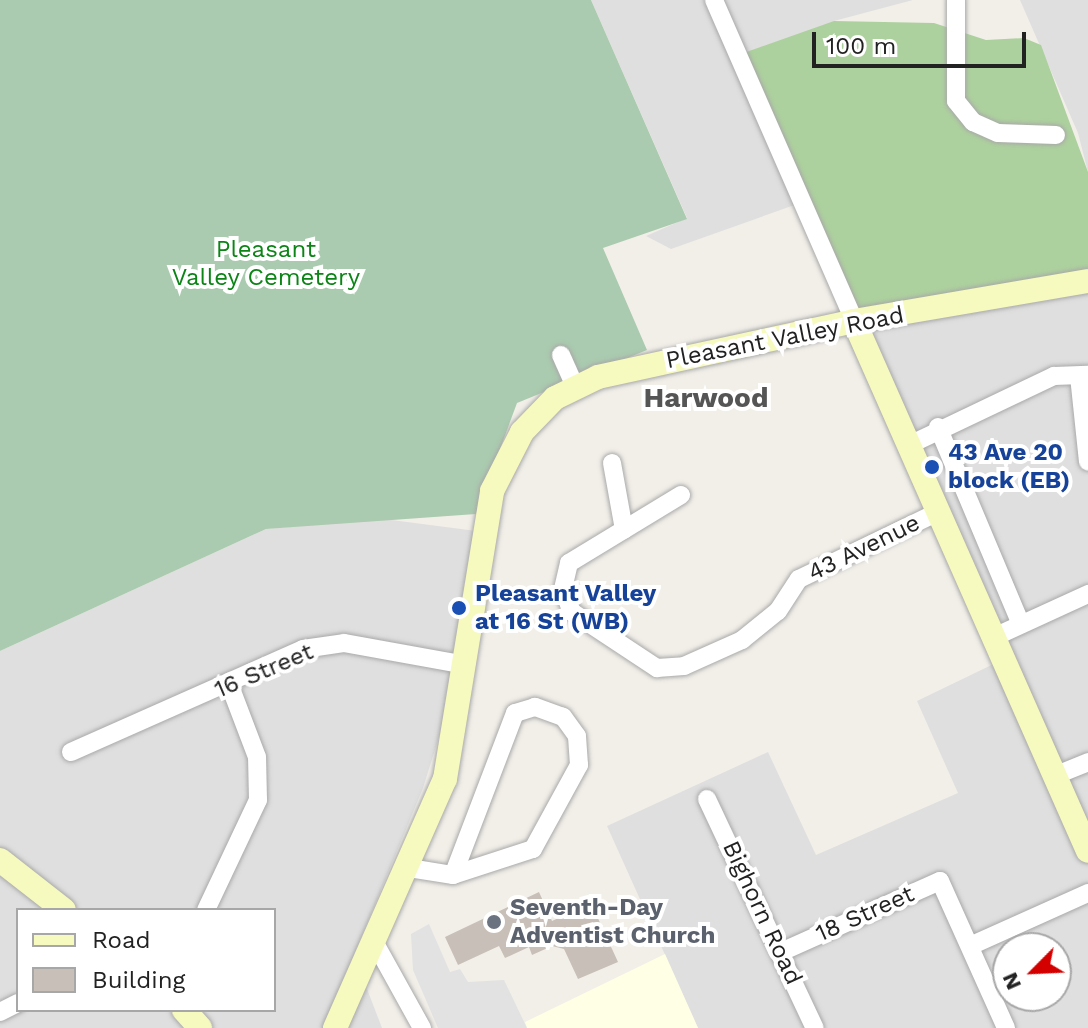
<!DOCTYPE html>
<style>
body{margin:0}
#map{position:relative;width:1088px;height:1028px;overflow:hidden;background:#f2efe9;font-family:"Work Sans",sans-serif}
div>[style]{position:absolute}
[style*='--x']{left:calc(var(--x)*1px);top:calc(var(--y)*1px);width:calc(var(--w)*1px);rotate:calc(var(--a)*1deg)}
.residential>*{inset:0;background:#e0dfdf}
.education>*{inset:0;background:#ffffe5}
.forest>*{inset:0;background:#add19e}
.cemetery>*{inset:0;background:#aacbaf}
.parking>*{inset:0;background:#e2e2e2}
.building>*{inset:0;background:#c7bfb8}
.roads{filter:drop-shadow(0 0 2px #a9a9a9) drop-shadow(0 0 2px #a9a9a9)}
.street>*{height:18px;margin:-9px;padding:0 9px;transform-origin:9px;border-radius:9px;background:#fff}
.secondary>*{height:24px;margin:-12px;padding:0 12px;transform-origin:12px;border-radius:12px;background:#f7fabf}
.dots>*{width:22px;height:22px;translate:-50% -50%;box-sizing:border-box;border:4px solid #fff;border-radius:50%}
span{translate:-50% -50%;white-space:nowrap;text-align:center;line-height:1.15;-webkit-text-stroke:8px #fff;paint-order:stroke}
.park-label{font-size:24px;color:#0c8416}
.street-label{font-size:24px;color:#222}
.transit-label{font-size:24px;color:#164399;font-weight:700}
.left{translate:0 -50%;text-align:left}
.worship-label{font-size:24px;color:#5b616d;font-weight:700}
.quarter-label{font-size:28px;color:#555;font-weight:700}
.legend{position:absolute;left:16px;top:908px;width:260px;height:104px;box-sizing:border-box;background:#fff;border:2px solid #a7a7a7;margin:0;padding:10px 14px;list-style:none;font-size:24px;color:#222}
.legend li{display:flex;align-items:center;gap:16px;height:40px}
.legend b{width:40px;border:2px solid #a7a7a7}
.north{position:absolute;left:992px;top:932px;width:80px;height:80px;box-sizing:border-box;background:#fff;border:2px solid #a7a7a7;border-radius:50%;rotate:246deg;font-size:22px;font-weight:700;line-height:32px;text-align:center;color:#222}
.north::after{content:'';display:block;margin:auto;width:28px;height:36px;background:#d40000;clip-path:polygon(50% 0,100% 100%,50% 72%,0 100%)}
.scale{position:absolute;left:812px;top:32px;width:214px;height:36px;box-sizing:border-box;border:4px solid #222;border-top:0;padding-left:10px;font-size:24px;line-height:28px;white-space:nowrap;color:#222;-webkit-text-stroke:6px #fff;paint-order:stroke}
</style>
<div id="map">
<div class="residential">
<i style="clip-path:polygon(591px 0,913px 0,834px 21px,803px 202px,671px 249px,646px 236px,687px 218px)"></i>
<i style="clip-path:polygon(1020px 0,1088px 0,1088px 172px,1078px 133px)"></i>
<i style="clip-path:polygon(evenodd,1088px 276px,1088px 1028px,698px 1028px,607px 826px,768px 752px,816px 855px,958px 793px,917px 701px,1008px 657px,864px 325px,1088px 276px,1008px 948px,1056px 948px,1056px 996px,1008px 996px,1008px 948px)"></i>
<i style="clip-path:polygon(evenodd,384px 519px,484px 532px,465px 654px,423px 788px,354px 955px,382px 1028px,0 1028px,0 651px,266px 529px,384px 519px,18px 910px,274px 910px,274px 1010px,18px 1010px,18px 910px)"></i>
</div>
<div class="education">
<i style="clip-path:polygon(665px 954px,698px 1028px,527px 1028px,525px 1022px)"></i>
</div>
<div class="forest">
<i style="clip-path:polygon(834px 21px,934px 23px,986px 40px,1024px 38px,1041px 45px,1088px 172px,1088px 276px,864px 325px,735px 56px)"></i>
</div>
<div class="cemetery">
<i style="clip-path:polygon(0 0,591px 0,687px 219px,603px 248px,647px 350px,517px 403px,476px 514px,266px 529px,0 651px)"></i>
</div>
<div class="parking">
<i style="clip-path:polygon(429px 924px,450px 972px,460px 969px,468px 982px,504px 980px,527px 1028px,438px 1028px,413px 970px,411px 934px)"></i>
</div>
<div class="building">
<i style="clip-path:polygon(539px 892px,552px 921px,591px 903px,618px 962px,578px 979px,564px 949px,552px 946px,532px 955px,529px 947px,505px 958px,499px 946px,458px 965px,445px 937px)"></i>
</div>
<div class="roads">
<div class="street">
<i style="--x:714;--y:0;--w:350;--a:66.4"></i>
<i style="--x:956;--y:0;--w:101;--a:90"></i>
<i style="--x:956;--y:101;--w:27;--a:51"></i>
<i style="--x:973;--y:122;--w:27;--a:24"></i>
<i style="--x:998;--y:133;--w:58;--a:2"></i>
<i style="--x:561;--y:355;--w:34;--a:66"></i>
<i style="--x:1079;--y:376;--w:86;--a:84"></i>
<i style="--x:938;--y:427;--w:214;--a:67.2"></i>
<i style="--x:907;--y:446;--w:163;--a:-25.5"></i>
<i style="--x:1054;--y:376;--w:34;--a:-2"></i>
<i style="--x:612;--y:463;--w:68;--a:79.8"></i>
<i style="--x:681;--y:495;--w:131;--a:148.7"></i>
<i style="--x:569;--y:563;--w:27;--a:103"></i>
<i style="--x:563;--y:589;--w:25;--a:69"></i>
<i style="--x:572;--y:612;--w:102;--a:33.4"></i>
<i style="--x:657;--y:668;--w:27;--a:-4"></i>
<i style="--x:684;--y:666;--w:64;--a:-24.1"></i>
<i style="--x:742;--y:640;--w:46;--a:-38.9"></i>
<i style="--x:778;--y:611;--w:38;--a:-57"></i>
<i style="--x:799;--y:579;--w:152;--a:-25.7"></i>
<i style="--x:992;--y:638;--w:106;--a:-24.6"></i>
<i style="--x:71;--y:752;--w:254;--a:-23.9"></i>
<i style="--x:303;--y:649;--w:41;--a:-8.3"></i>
<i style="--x:344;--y:643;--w:124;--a:10.2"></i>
<i style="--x:1054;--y:776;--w:37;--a:-22"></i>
<i style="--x:707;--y:799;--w:253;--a:64.8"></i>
<i style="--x:409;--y:868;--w:45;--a:9"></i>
<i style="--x:453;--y:875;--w:84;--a:-18"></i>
<i style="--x:533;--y:849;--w:96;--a:-61.3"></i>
<i style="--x:579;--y:765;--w:29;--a:-94"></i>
<i style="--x:577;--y:736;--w:24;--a:-126"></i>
<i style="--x:563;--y:717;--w:30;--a:-160"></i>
<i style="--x:535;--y:707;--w:21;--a:163"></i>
<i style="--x:515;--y:713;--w:173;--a:110.9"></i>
<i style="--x:206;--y:910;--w:122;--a:-64.7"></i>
<i style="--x:258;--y:800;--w:43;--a:-91.3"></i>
<i style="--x:257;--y:757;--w:76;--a:-110.8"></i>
<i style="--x:376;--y:945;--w:95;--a:61"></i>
<i style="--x:970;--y:946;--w:129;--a:-24.2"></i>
<i style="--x:781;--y:952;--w:174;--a:-24.1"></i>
<i style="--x:940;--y:881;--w:161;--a:65.8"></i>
<i style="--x:0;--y:1012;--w:20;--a:-27"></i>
</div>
<div class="secondary">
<i style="--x:854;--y:321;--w:579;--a:66.18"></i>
<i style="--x:0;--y:860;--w:81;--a:38"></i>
<i style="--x:184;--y:1010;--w:24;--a:48"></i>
<i style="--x:335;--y:1028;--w:272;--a:-66.2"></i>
<i style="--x:445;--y:779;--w:292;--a:-80.7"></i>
<i style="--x:492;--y:491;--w:66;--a:-63"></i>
<i style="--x:522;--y:432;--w:47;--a:-45.9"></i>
<i style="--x:555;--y:398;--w:48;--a:-26"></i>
<i style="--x:598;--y:377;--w:262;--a:-12.3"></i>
<i style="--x:854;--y:321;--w:237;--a:-9.7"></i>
</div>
</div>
<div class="dots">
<i style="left:932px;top:467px;background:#1a4fb4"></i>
<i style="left:459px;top:608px;background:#1a4fb4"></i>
<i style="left:494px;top:922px;background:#6b7280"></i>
</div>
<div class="park-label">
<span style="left:266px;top:264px">Pleasant<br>Valley Cemetery</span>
</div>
<div class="street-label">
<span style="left:785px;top:338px;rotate:-11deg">Pleasant Valley Road</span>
<span style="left:864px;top:548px;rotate:-26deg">43 Avenue</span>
<span style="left:264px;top:671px;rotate:-23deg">16 Street</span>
<span style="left:762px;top:913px;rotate:65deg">Bighorn Road</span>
<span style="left:865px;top:914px;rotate:-24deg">18 Street</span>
</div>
<div class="transit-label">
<span class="left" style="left:948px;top:467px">43 Ave 20<br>block (EB)</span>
<span class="left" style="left:475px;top:608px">Pleasant Valley<br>at 16 St (WB)</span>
</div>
<div class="worship-label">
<span class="left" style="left:510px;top:922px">Seventh-Day<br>Adventist Church</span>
</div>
<div class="quarter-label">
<span style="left:706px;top:398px">Harwood</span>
</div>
<ul class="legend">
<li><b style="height:10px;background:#f7fabf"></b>Road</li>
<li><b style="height:22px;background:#c7bfb8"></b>Building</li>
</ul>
<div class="north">N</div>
<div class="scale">100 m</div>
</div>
